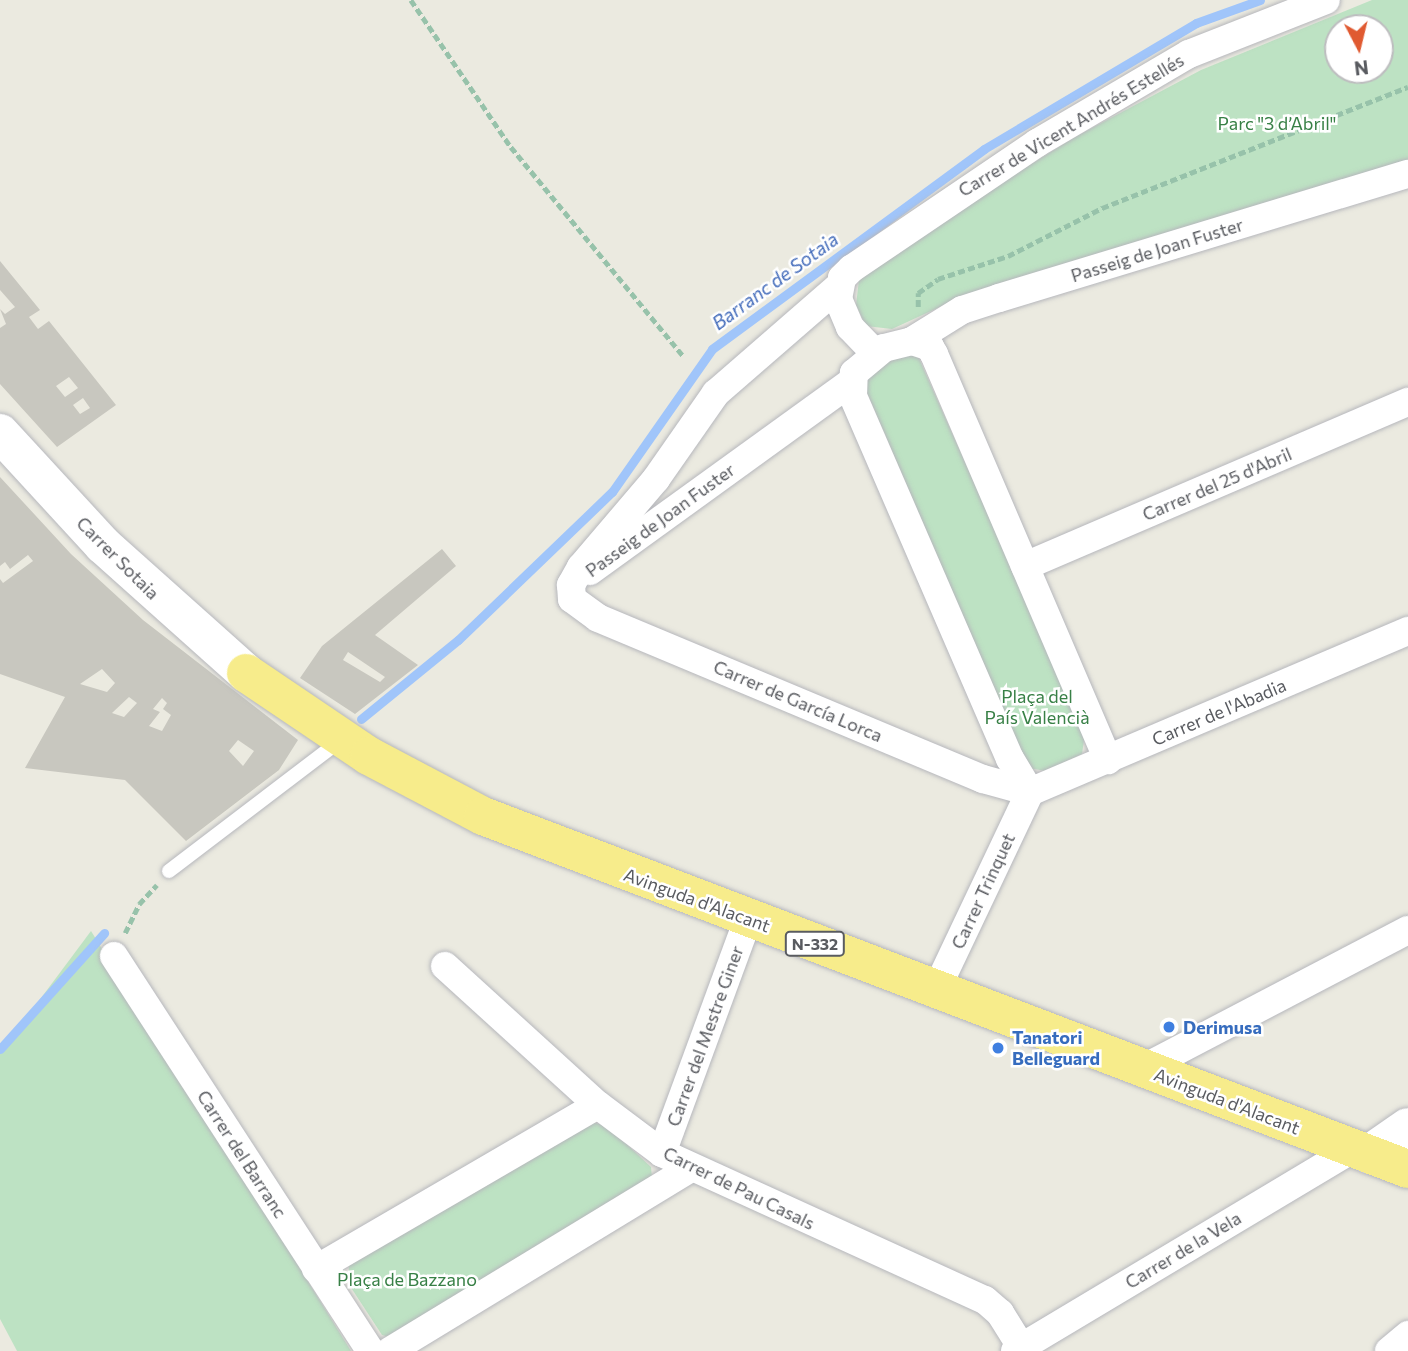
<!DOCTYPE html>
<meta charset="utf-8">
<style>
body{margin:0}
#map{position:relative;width:1408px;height:1351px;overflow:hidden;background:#ebeae0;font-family:Commissioner,sans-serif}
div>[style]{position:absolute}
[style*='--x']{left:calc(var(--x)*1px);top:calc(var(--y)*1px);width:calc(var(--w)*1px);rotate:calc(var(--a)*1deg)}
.green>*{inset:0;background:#bde2c3}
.stream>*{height:9px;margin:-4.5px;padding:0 4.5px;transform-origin:4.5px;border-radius:4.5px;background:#a0c5fa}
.building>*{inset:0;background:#c8c7bf}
.path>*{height:4.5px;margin-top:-2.25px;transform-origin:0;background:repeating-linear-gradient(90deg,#97c2aa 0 7px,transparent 0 10.5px)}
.roads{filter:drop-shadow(0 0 2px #b6b7bc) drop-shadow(0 0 2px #b6b7bc)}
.lane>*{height:14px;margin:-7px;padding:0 7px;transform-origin:7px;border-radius:7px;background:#fff}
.street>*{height:28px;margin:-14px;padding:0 14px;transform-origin:14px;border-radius:14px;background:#fff}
.secondary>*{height:38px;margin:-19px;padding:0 19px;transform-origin:19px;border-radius:19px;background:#fff}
.highway>*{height:38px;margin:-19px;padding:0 19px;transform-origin:19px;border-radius:19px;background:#f7ec8b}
.dots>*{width:19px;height:19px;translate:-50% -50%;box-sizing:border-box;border:4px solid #fff;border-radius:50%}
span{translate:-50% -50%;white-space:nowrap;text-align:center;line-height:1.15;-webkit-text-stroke:5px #fff;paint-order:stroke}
.shield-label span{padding:2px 5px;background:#fff;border:2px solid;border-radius:5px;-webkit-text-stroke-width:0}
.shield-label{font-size:16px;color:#595b60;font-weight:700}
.park-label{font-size:18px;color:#388046}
.street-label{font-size:18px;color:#595b60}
.shop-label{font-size:18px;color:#366cbe;font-weight:700}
.left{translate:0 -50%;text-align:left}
.water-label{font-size:19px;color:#456dbb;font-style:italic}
.north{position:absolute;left:1324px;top:14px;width:70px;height:70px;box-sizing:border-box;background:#fff;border:2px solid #bdbdbf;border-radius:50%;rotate:173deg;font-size:19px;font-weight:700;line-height:28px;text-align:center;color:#595b60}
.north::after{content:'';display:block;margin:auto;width:24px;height:32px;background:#e05a31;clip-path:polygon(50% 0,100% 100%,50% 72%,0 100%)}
</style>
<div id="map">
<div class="green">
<i style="clip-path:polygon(evenodd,1372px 0,1408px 0,1408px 168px,968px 294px,892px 329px,866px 326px,856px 305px,859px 280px,988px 191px,1075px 137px,1201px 70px,1372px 0,1338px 28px,1380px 28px,1380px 70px,1338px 70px,1338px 28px)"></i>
<i style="clip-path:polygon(917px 354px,1085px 733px,1082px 754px,1046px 771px,1028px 768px,862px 381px,887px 357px)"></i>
<i style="clip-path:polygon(91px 931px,351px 1351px,17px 1351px,0 1319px,0 1053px)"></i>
<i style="clip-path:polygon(591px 1122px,607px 1126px,651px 1167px,652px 1178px,390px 1337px,382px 1335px,348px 1283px,349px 1264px)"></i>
</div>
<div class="stream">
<i style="--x:361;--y:719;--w:125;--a:-39.2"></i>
<i style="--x:458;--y:640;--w:214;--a:-43.9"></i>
<i style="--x:612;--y:492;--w:174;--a:-55"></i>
<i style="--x:712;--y:349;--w:338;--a:-36.3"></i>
<i style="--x:984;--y:149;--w:247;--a:-30.7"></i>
<i style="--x:1196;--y:23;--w:68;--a:-19.8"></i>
<i style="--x:0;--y:1049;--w:156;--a:-48.1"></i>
</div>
<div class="building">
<i style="clip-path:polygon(evenodd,0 261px,40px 310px,29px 317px,38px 329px,49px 321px,116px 405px,57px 447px,0 384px,0 328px,6px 324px,0 309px,5px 314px,15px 307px,0 290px,0 261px,69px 377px,78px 388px,65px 397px,56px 386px,69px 377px,0 261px,83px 398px,90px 408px,80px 414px,73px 405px,83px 398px)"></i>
<i style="clip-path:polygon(evenodd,0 477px,71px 554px,143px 620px,298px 740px,279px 770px,186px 841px,125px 780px,25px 768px,65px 697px,0 674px,0 579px,3px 583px,33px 561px,28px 555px,10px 569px,5px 562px,0 566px,0 477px,102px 669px,115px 683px,107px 692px,80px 684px,102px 669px,0 477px,129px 697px,137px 703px,124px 717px,112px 713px,129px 697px,0 477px,162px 698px,167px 703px,163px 709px,171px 715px,162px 731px,149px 726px,160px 712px,153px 709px,162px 698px,0 477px,238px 740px,254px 751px,243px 766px,229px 751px,238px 740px)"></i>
<i style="clip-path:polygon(evenodd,442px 549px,456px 566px,375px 635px,418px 665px,355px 714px,300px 678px,322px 646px,442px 549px,348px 652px,385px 677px,380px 682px,343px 660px,348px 652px)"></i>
</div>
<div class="path">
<i style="--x:411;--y:0;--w:178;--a:55.8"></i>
<i style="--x:511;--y:147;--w:271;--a:50.5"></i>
<i style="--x:918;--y:307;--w:14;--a:-90"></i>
<i style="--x:918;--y:293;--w:24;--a:-35"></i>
<i style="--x:938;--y:279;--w:74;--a:-18.2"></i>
<i style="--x:1008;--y:256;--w:106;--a:-27.1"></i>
<i style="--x:1102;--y:208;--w:329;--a:-21.6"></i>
<i style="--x:125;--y:933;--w:32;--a:-64"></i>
<i style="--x:139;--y:904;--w:26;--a:-47"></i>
</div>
<div class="roads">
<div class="lane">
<i style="--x:169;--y:871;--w:216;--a:-37.3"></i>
</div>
<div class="street">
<i style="--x:838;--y:287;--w:162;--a:139"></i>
<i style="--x:716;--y:393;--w:105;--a:124.9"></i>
<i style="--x:656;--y:479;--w:116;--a:130.4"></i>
<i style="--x:581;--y:567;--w:21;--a:119"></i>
<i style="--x:571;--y:585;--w:14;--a:86"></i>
<i style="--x:572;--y:599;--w:32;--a:36"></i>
<i style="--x:598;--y:618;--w:417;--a:22.7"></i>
<i style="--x:983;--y:779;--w:49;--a:15.5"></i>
<i style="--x:912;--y:341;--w:59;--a:-31.8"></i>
<i style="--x:962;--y:310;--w:39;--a:-18"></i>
<i style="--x:999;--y:298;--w:427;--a:-16.9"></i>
<i style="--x:875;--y:353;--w:36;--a:-134"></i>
<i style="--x:850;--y:327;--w:30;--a:-113"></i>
<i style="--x:838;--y:299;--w:21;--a:-79"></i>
<i style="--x:842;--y:278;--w:13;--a:-45"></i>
<i style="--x:851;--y:269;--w:225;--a:-34.1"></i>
<i style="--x:1037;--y:143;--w:176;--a:-30.4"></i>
<i style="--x:1189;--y:54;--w:147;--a:-21.5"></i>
<i style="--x:1025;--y:566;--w:417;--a:-23.2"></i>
<i style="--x:590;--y:571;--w:322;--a:-35.9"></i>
<i style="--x:1030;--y:792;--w:39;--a:-121"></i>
<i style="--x:1010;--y:759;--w:395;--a:-113.4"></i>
<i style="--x:853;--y:396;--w:23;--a:-88"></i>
<i style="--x:854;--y:373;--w:39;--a:-40"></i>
<i style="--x:884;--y:348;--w:29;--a:-14"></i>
<i style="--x:912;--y:341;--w:19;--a:18"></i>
<i style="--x:930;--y:347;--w:8;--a:60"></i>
<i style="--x:934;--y:354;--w:442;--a:66.8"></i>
<i style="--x:1030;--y:792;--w:411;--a:-23.1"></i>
<i style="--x:114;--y:956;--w:471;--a:57"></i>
<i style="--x:445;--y:966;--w:207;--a:42.3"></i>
<i style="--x:598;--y:1105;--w:80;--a:36.9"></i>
<i style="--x:662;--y:1153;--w:355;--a:24.5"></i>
<i style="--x:985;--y:1300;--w:20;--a:41"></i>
<i style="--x:1000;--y:1313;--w:39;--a:58"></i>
<i style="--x:936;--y:990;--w:219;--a:-64.6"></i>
<i style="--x:1142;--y:1069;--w:300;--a:-27.6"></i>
<i style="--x:662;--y:1153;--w:249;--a:-69.8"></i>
<i style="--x:316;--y:1269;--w:326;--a:-30.2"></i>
<i style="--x:390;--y:1351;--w:350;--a:-31.3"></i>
<i style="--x:1015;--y:1351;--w:393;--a:-30.9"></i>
<i style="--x:1389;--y:1351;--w:25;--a:-40"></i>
</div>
<div class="secondary">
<i style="--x:0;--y:433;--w:152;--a:47.4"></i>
<i style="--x:103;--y:545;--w:192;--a:41.8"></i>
<i style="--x:1369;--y:1154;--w:47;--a:-34.7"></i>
</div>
<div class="highway">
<i style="--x:246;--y:673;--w:148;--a:34"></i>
<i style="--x:369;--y:756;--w:129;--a:27.8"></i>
<i style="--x:483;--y:816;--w:990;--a:20.89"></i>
</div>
</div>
<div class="dots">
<i style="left:1169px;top:1027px;background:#3f7fe0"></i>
<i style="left:998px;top:1048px;background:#3f7fe0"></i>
</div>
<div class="shield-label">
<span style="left:815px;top:944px">N-332</span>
</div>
<div class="park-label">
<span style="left:1277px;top:123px">Parc "3 d’Abril"</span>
<span style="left:1037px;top:707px">Plaça del<br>País Valencià</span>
<span style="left:407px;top:1279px">Plaça de Bazzano</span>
</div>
<div class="street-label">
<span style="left:1071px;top:125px;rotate:-31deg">Carrer de Vicent Andrés Estellés</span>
<span style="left:1157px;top:250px;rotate:-17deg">Passeig de Joan Fuster</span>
<span style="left:1217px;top:484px;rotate:-23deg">Carrer del 25 d'Abril</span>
<span style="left:660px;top:520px;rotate:-36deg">Passeig de Joan Fuster</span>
<span style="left:118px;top:558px;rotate:45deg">Carrer Sotaia</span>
<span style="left:798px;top:701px;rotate:23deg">Carrer de García Lorca</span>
<span style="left:1219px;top:712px;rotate:-23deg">Carrer de l'Abadia</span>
<span style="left:983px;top:891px;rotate:-65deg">Carrer Trinquet</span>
<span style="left:697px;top:900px;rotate:20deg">Avinguda d'Alacant</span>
<span style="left:705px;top:1036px;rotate:-70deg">Carrer del Mestre Giner</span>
<span style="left:1227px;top:1101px;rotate:21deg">Avinguda d'Alacant</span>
<span style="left:242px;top:1154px;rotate:57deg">Carrer del Barranc</span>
<span style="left:739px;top:1188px;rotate:26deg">Carrer de Pau Casals</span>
<span style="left:1183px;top:1250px;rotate:-31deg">Carrer de la Vela</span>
</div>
<div class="shop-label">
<span class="left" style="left:1183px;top:1027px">Derimusa</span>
<span class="left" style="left:1012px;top:1048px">Tanatori<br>Belleguard</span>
</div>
<div class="water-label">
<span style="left:775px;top:281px;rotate:-36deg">Barranc de Sotaia</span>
</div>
<div class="north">N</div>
</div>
